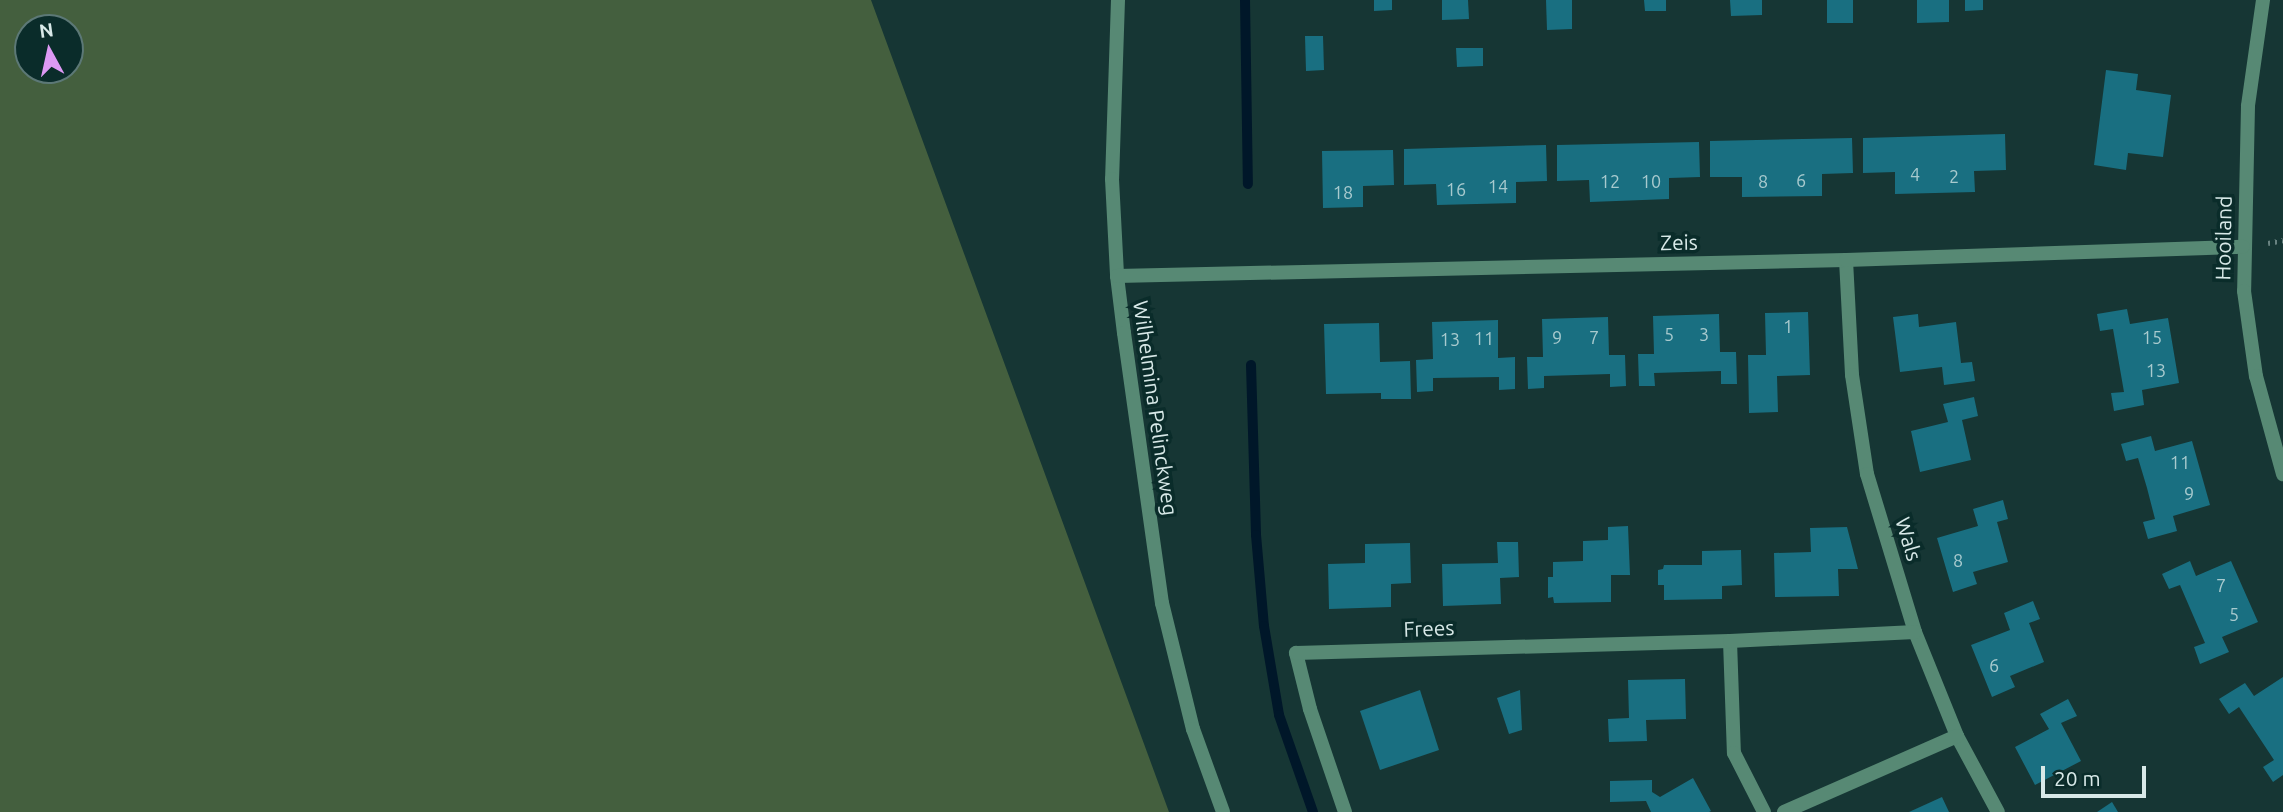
<!DOCTYPE html>
<style>
body{margin:0}
#map{position:relative;width:2283px;height:812px;overflow:hidden;background:#163634;font-family:Ubuntu,sans-serif}
div>[style]{position:absolute}
[style*='--x']{left:calc(var(--x)*1px);top:calc(var(--y)*1px);width:calc(var(--w)*1px);rotate:calc(var(--a)*1deg)}
.green>*{inset:0;background:#445f3e}
.stream>*{height:10px;margin:-5px;padding:0 5px;transform-origin:5px;border-radius:5px;background:#001729}
.building>*{inset:0;background:#196f81}
.path>*{height:4.5px;margin-top:-2.25px;transform-origin:0;background:repeating-linear-gradient(90deg,#698381 0 2px,transparent 0 7px)}
.street>*{height:14px;margin:-7px;padding:0 7px;transform-origin:7px;border-radius:7px;background:#578974}
span{translate:-50% -50%;white-space:nowrap;text-align:center;line-height:1.15;-webkit-text-stroke:7px #0a2c2a;paint-order:stroke}
.number-label{font-size:18px;color:#a8cace}
.number-label span{-webkit-text-stroke-width:0}
.street-label{font-size:21px;color:#d8e9e8}
.north{position:absolute;left:14px;top:14px;width:70px;height:70px;box-sizing:border-box;background:#0a2c2a;border:2px solid #5c7876;border-radius:50%;rotate:352deg;font-size:19px;font-weight:700;line-height:28px;text-align:center;color:#d8e9e8}
.north::after{content:'';display:block;margin:auto;width:24px;height:32px;background:#dd99f4;clip-path:polygon(50% 0,100% 100%,50% 72%,0 100%)}
.scale{position:absolute;left:2041px;top:766px;width:105px;height:32px;box-sizing:border-box;border:4px solid #d8e9e8;border-top:0;padding-left:9px;font-size:21px;line-height:24px;white-space:nowrap;color:#d8e9e8;-webkit-text-stroke:5px #0a2c2a;paint-order:stroke}
</style>
<div id="map">
<div class="green">
<i style="clip-path:polygon(evenodd,0 0,871px 0,1169px 812px,0 812px,0 0,28px 28px,70px 28px,70px 70px,28px 70px,28px 28px)"></i>
</div>
<div class="stream">
<i style="--x:1245;--y:0;--w:184;--a:89.1"></i>
<i style="--x:1251;--y:365;--w:170;--a:88.3"></i>
<i style="--x:1256;--y:535;--w:91;--a:85"></i>
<i style="--x:1264;--y:626;--w:90;--a:80.4"></i>
<i style="--x:1279;--y:715;--w:103;--a:70.7"></i>
</div>
<div class="building">
<i style="clip-path:polygon(1374px 0,1392px 0,1392px 10px,1374px 11px)"></i>
<i style="clip-path:polygon(1442px 0,1468px 0,1469px 19px,1442px 20px)"></i>
<i style="clip-path:polygon(1546px 0,1572px 0,1572px 29px,1547px 30px)"></i>
<i style="clip-path:polygon(1644px 0,1666px 0,1666px 11px,1645px 11px)"></i>
<i style="clip-path:polygon(1730px 0,1762px 0,1762px 15px,1731px 16px)"></i>
<i style="clip-path:polygon(1827px 0,1853px 0,1853px 23px,1827px 23px)"></i>
<i style="clip-path:polygon(1917px 0,1949px 0,1949px 22px,1917px 23px)"></i>
<i style="clip-path:polygon(1965px 0,1983px 0,1983px 10px,1965px 11px)"></i>
<i style="clip-path:polygon(1305px 36px,1323px 36px,1324px 70px,1306px 71px)"></i>
<i style="clip-path:polygon(1456px 48px,1483px 48px,1483px 66px,1457px 67px)"></i>
<i style="clip-path:polygon(2106px 70px,2138px 74px,2136px 90px,2171px 95px,2163px 157px,2128px 153px,2126px 170px,2094px 165px)"></i>
<i style="clip-path:polygon(2005px 134px,2006px 170px,1974px 171px,1975px 192px,1895px 194px,1895px 172px,1863px 173px,1863px 138px)"></i>
<i style="clip-path:polygon(1852px 138px,1853px 173px,1822px 174px,1822px 196px,1742px 197px,1742px 177px,1710px 177px,1710px 141px)"></i>
<i style="clip-path:polygon(1699px 142px,1700px 177px,1669px 178px,1669px 199px,1590px 202px,1589px 180px,1557px 181px,1557px 145px)"></i>
<i style="clip-path:polygon(1546px 145px,1547px 181px,1516px 182px,1516px 203px,1437px 205px,1436px 184px,1404px 185px,1404px 149px)"></i>
<i style="clip-path:polygon(1393px 150px,1394px 185px,1363px 186px,1363px 207px,1323px 208px,1322px 151px)"></i>
<i style="clip-path:polygon(2127px 309px,2130px 324px,2168px 318px,2179px 383px,2142px 390px,2144px 405px,2114px 411px,2111px 393px,2124px 392px,2113px 329px,2100px 331px,2097px 314px)"></i>
<i style="clip-path:polygon(1808px 312px,1810px 375px,1777px 376px,1778px 412px,1749px 413px,1748px 355px,1766px 355px,1765px 313px)"></i>
<i style="clip-path:polygon(1719px 314px,1720px 352px,1736px 352px,1737px 384px,1721px 384px,1721px 371px,1654px 373px,1655px 386px,1639px 386px,1638px 354px,1654px 354px,1653px 316px)"></i>
<i style="clip-path:polygon(1918px 314px,1919px 327px,1956px 322px,1961px 363px,1972px 362px,1975px 381px,1944px 385px,1942px 367px,1900px 372px,1893px 317px)"></i>
<i style="clip-path:polygon(1608px 317px,1609px 355px,1625px 355px,1626px 386px,1610px 387px,1610px 374px,1544px 376px,1544px 388px,1528px 389px,1527px 357px,1543px 357px,1542px 319px)"></i>
<i style="clip-path:polygon(1498px 320px,1498px 358px,1515px 357px,1515px 389px,1499px 390px,1499px 377px,1433px 378px,1433px 391px,1417px 392px,1416px 360px,1433px 359px,1432px 322px)"></i>
<i style="clip-path:polygon(1379px 323px,1380px 362px,1410px 361px,1411px 399px,1381px 399px,1381px 393px,1326px 394px,1324px 324px)"></i>
<i style="clip-path:polygon(1974px 397px,1978px 416px,1962px 420px,1971px 460px,1920px 472px,1911px 431px,1948px 422px,1943px 404px)"></i>
<i style="clip-path:polygon(2151px 436px,2155px 451px,2192px 441px,2210px 505px,2173px 516px,2177px 531px,2148px 539px,2143px 522px,2155px 519px,2147px 488px,2138px 458px,2126px 461px,2121px 444px)"></i>
<i style="clip-path:polygon(2003px 500px,2008px 519px,1997px 522px,2008px 562px,1973px 572px,1977px 584px,1953px 592px,1937px 538px,1978px 526px,1973px 509px)"></i>
<i style="clip-path:polygon(1628px 526px,1630px 575px,1611px 575px,1611px 602px,1554px 603px,1553px 597px,1548px 598px,1548px 577px,1553px 577px,1553px 562px,1583px 561px,1583px 541px,1608px 540px,1608px 527px)"></i>
<i style="clip-path:polygon(1847px 527px,1858px 569px,1838px 569px,1839px 596px,1775px 597px,1774px 553px,1811px 552px,1810px 528px)"></i>
<i style="clip-path:polygon(1497px 542px,1518px 542px,1519px 577px,1500px 578px,1501px 604px,1443px 606px,1442px 564px,1498px 563px)"></i>
<i style="clip-path:polygon(1410px 543px,1411px 583px,1391px 584px,1391px 607px,1329px 609px,1328px 564px,1365px 563px,1365px 544px)"></i>
<i style="clip-path:polygon(1741px 550px,1742px 585px,1722px 586px,1722px 599px,1664px 600px,1664px 585px,1658px 585px,1658px 570px,1663px 569px,1664px 565px,1702px 565px,1702px 551px)"></i>
<i style="clip-path:polygon(2190px 561px,2196px 576px,2231px 561px,2258px 622px,2222px 637px,2229px 652px,2200px 664px,2194px 647px,2205px 643px,2180px 585px,2169px 589px,2162px 574px)"></i>
<i style="clip-path:polygon(2033px 601px,2040px 619px,2029px 623px,2044px 662px,2010px 676px,2015px 687px,1992px 697px,1971px 645px,2010px 630px,2004px 613px)"></i>
<i style="clip-path:polygon(2283px 677px,2283px 775px,2273px 782px,2263px 767px,2274px 760px,2239px 707px,2229px 714px,2219px 699px,2245px 683px,2254px 696px)"></i>
<i style="clip-path:polygon(1685px 679px,1686px 719px,1646px 720px,1647px 741px,1609px 742px,1608px 719px,1629px 718px,1628px 680px)"></i>
<i style="clip-path:polygon(1420px 690px,1439px 750px,1380px 770px,1360px 711px)"></i>
<i style="clip-path:polygon(1520px 690px,1522px 730px,1509px 734px,1497px 698px)"></i>
<i style="clip-path:polygon(2068px 699px,2077px 716px,2061px 723px,2081px 761px,2035px 785px,2015px 747px,2049px 729px,2040px 714px)"></i>
<i style="clip-path:polygon(1693px 778px,1711px 811px,1709px 812px,1651px 812px,1646px 801px,1610px 802px,1610px 781px,1652px 780px,1652px 792px,1660px 797px)"></i>
<i style="clip-path:polygon(1942px 797px,1949px 812px,1909px 812px)"></i>
<i style="clip-path:polygon(2112px 802px,2118px 812px,2097px 812px)"></i>
</div>
<div class="path">
<i style="--x:2268;--y:243;--w:15;--a:-11"></i>
</div>
<div class="street">
<i style="--x:1118;--y:0;--w:179;--a:91.9"></i>
<i style="--x:1112;--y:179;--w:97;--a:87"></i>
<i style="--x:1117;--y:276;--w:57;--a:83"></i>
<i style="--x:1124;--y:333;--w:273;--a:82"></i>
<i style="--x:1162;--y:603;--w:130;--a:76.2"></i>
<i style="--x:1193;--y:729;--w:88;--a:70.1"></i>
<i style="--x:2263;--y:0;--w:107;--a:98.1"></i>
<i style="--x:2248;--y:106;--w:185;--a:91.2"></i>
<i style="--x:2244;--y:291;--w:86;--a:82"></i>
<i style="--x:2256;--y:376;--w:102;--a:74.6"></i>
<i style="--x:1846;--y:260;--w:115;--a:87"></i>
<i style="--x:1852;--y:375;--w:100;--a:81.4"></i>
<i style="--x:1867;--y:474;--w:165;--a:73.1"></i>
<i style="--x:1915;--y:632;--w:112;--a:68"></i>
<i style="--x:1957;--y:736;--w:86;--a:61.7"></i>
<i style="--x:1117;--y:276;--w:729;--a:-1.26"></i>
<i style="--x:1846;--y:260;--w:397;--a:-1.9"></i>
<i style="--x:1730;--y:641;--w:112;--a:88"></i>
<i style="--x:1734;--y:753;--w:66;--a:63"></i>
<i style="--x:1345;--y:812;--w:109;--a:-108.8"></i>
<i style="--x:1310;--y:709;--w:58;--a:-104"></i>
<i style="--x:1296;--y:653;--w:434;--a:-1.6"></i>
<i style="--x:1730;--y:641;--w:185;--a:-2.8"></i>
<i style="--x:1784;--y:812;--w:189;--a:-23.7"></i>
</div>
<div class="number-label">
<span style="left:1915px;top:174px">4</span>
<span style="left:1954px;top:176px">2</span>
<span style="left:1801px;top:180px">6</span>
<span style="left:1610px;top:181px">12</span>
<span style="left:1651px;top:181px">10</span>
<span style="left:1763px;top:181px">8</span>
<span style="left:1498px;top:186px">14</span>
<span style="left:1456px;top:189px">16</span>
<span style="left:1343px;top:192px">18</span>
<span style="left:1788px;top:326px">1</span>
<span style="left:1669px;top:334px">5</span>
<span style="left:1704px;top:334px">3</span>
<span style="left:1557px;top:337px">9</span>
<span style="left:1594px;top:337px">7</span>
<span style="left:2152px;top:337px">15</span>
<span style="left:1484px;top:338px">11</span>
<span style="left:1450px;top:339px">13</span>
<span style="left:2156px;top:370px">13</span>
<span style="left:2180px;top:462px">11</span>
<span style="left:2189px;top:493px">9</span>
<span style="left:1958px;top:560px">8</span>
<span style="left:2221px;top:585px">7</span>
<span style="left:2234px;top:614px">5</span>
<span style="left:1994px;top:665px">6</span>
</div>
<div class="street-label">
<span style="left:2223px;top:238px;rotate:-89deg">Hooiland</span>
<span style="left:1679px;top:242px;rotate:-1deg">Zeis</span>
<span style="left:1156px;top:408px;rotate:82deg">Wilhelmina Pelinckweg</span>
<span style="left:1909px;top:539px;rotate:73deg">Wals</span>
<span style="left:1429px;top:628px;rotate:-2deg">Frees</span>
</div>
<div class="north">N</div>
<div class="scale">20 m</div>
</div>
